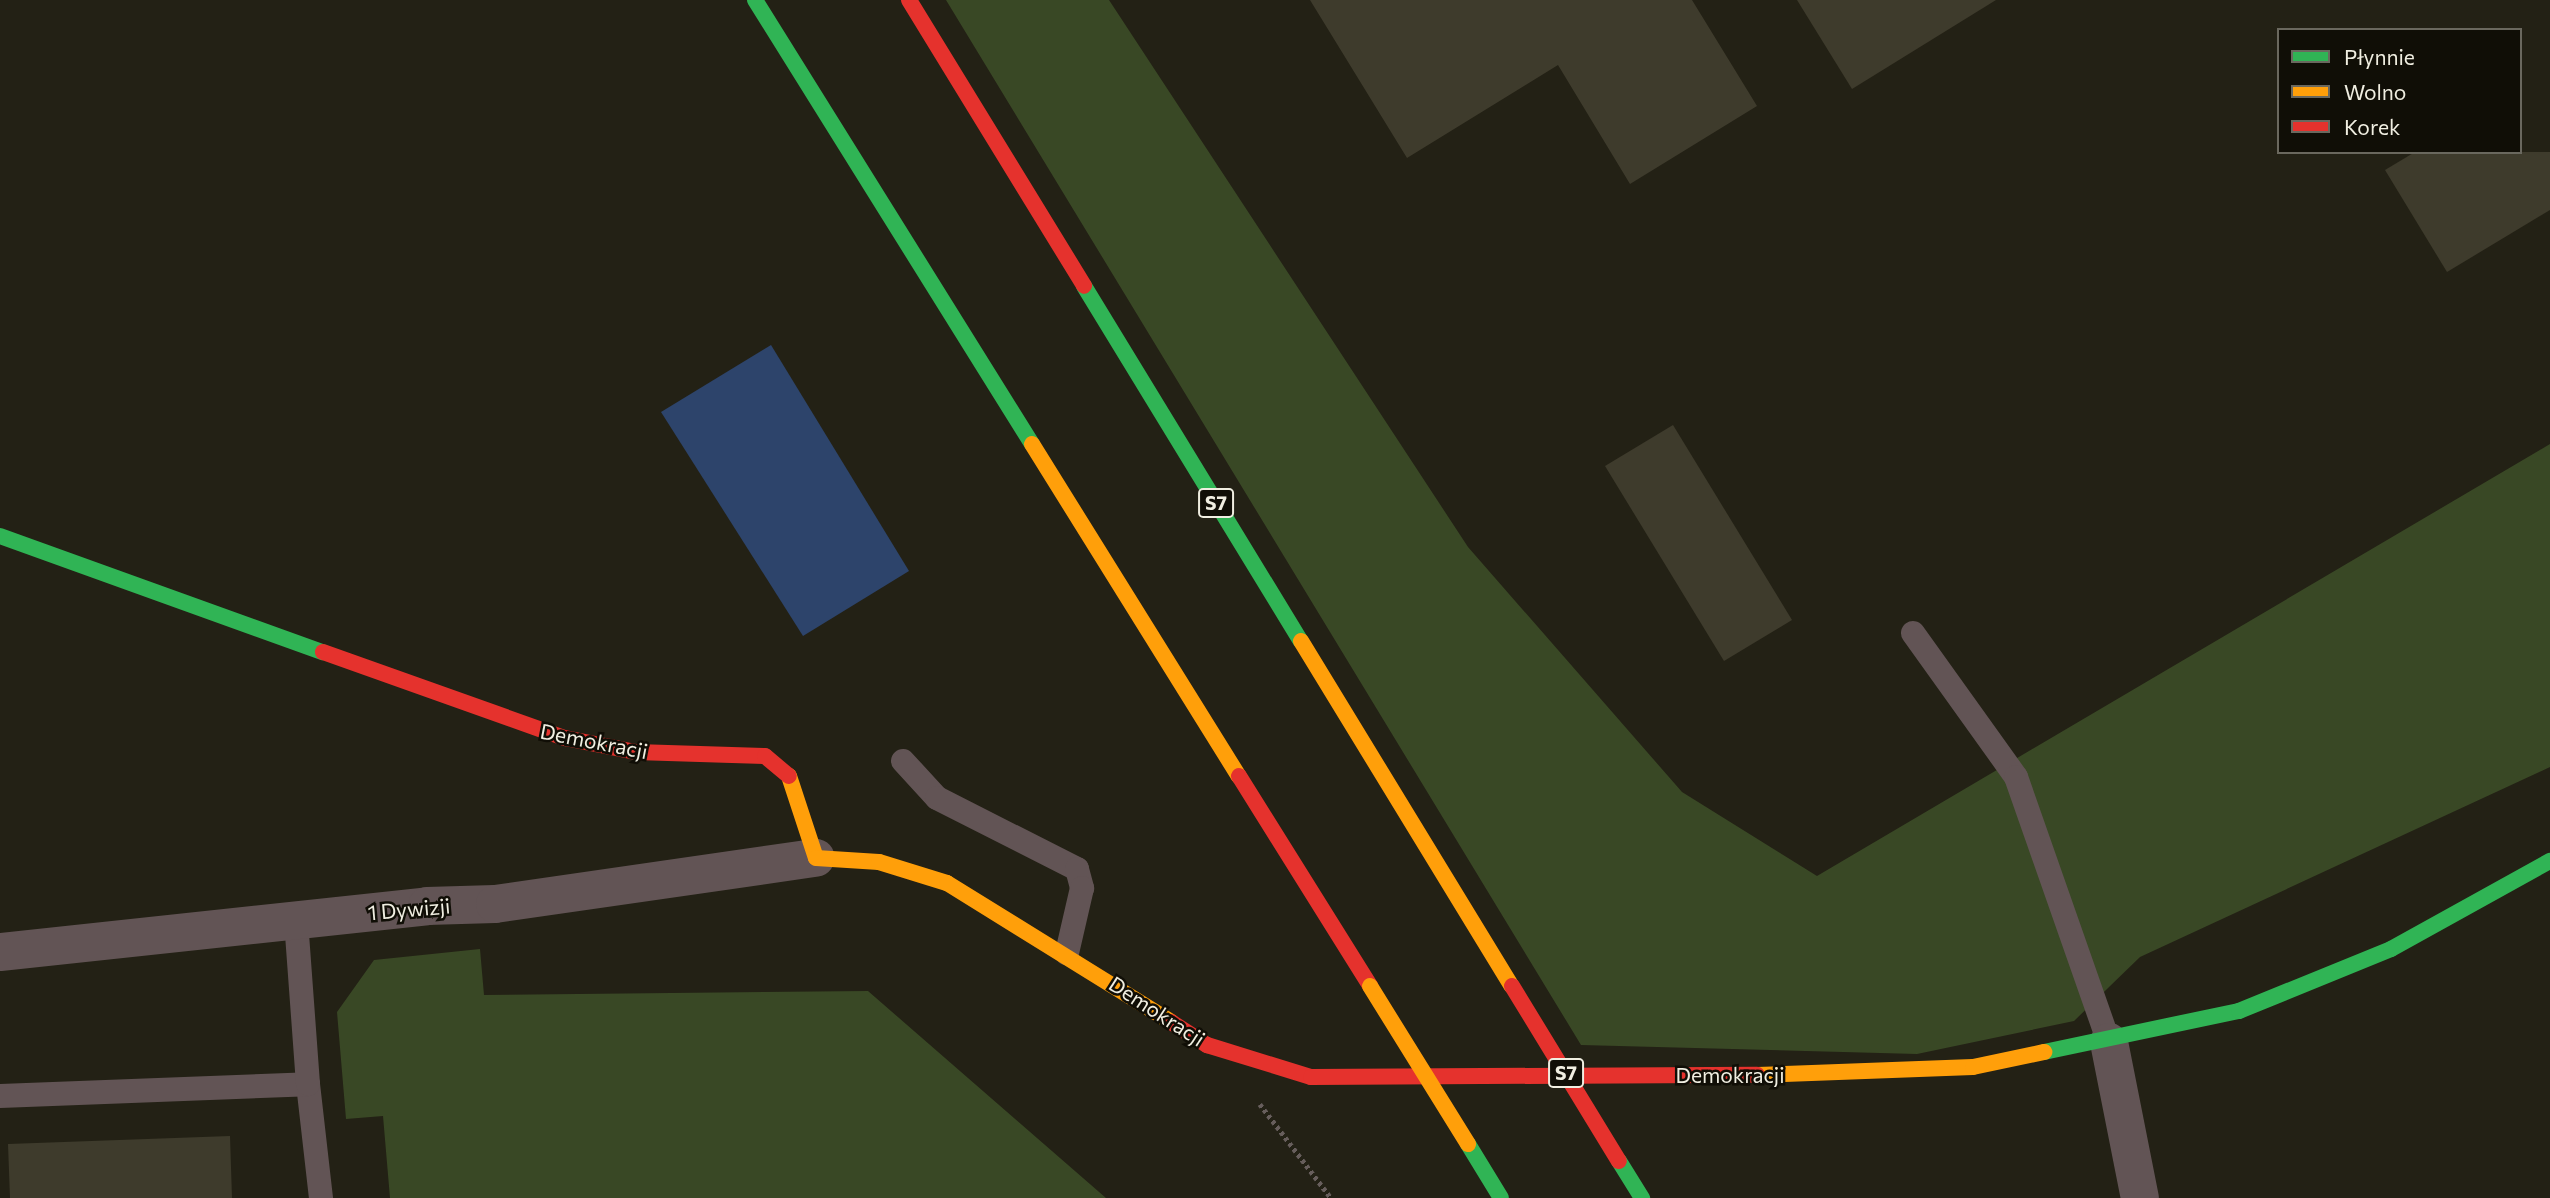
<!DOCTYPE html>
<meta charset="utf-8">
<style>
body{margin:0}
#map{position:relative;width:2550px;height:1198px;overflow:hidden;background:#232115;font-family:Commissioner,sans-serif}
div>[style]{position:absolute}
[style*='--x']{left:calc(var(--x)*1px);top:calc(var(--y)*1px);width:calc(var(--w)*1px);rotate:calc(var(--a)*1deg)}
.green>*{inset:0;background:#394825}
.water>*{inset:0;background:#2d446b}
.building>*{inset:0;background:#3e3b2c}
.path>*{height:4.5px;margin-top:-2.25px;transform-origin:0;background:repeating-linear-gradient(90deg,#675e5c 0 3.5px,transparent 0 7px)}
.lane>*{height:24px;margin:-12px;padding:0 12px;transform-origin:12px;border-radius:12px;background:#625455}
.street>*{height:38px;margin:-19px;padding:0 19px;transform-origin:19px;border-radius:19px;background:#625455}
.fast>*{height:16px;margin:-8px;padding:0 8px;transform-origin:8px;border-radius:8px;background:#30b455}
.slow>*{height:16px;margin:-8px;padding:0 8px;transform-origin:8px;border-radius:8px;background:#ff9f0a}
.jam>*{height:16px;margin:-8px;padding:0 8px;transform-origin:8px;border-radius:8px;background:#e5322d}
.slow-bridge>*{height:16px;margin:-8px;padding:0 8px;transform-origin:8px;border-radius:8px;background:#ff9f0a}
.jam-bridge>*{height:16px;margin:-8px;padding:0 8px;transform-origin:8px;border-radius:8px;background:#e5322d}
span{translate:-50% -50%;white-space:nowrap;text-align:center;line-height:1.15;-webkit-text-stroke:5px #100e06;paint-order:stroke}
.shield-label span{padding:2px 5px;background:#100e06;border:2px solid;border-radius:5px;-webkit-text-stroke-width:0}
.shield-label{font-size:19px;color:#f0eee1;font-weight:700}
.street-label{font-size:21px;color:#f0eee1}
.legend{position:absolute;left:2277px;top:28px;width:245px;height:126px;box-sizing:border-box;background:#100e06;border:2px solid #6a685e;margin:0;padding:9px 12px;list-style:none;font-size:21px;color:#f0eee1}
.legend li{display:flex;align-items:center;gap:14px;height:35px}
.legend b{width:35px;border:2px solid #6a685e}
</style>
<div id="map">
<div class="green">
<i style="clip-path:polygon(946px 0,1109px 0,1468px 547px,1682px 792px,1817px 876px,2550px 444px,2550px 767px,2140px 957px,2074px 1021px,1917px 1054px,1581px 1045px)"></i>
<i style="clip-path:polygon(480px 949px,484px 995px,868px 991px,1106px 1198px,390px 1198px,383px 1116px,346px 1119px,337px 1012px,374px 960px)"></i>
</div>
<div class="water">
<i style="clip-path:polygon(771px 345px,909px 571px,803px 636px,661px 412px)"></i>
</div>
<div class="building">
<i style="clip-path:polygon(1310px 0,1692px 0,1757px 106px,1630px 184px,1558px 65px,1407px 158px)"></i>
<i style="clip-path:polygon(1797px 0,1996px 0,1852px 89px)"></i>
<i style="clip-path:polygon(2415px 152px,2550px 152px,2550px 210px,2447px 272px,2385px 170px)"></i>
<i style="clip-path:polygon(1673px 425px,1792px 620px,1724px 661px,1605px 466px)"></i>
<i style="clip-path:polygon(230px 1136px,232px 1198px,10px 1198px,8px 1144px)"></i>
</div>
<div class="path">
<i style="--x:1260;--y:1104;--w:118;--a:52.9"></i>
</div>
<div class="lane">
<i style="--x:1913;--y:633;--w:177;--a:54.4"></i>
<i style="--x:2016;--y:777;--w:281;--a:70.7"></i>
<i style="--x:903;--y:761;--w:50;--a:47.4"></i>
<i style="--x:937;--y:798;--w:157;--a:26.9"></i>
<i style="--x:1077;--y:869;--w:20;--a:75"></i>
<i style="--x:1082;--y:888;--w:67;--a:103"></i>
<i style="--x:308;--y:1084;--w:115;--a:83.5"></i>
<i style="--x:0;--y:1096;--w:308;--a:-2.2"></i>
<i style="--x:308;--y:1084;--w:163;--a:-94.2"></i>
</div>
<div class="street">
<i style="--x:0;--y:952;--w:429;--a:-6.1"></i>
<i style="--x:427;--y:906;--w:68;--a:-1.7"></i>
<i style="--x:495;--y:904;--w:324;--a:-8.2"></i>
<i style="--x:2109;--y:1042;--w:159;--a:78.8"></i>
</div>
<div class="fast">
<i style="--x:755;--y:0;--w:523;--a:58.04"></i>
<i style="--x:1084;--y:286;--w:416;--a:58.6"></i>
<i style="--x:0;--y:536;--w:343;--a:19.8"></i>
<i style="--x:2044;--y:1052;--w:199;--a:-11.9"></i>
<i style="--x:2239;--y:1011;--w:164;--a:-22.2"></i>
<i style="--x:2391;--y:949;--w:182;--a:-29"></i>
<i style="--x:1468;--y:1144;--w:63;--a:58.6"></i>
<i style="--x:1619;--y:1161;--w:44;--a:58.1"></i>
</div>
<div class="slow">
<i style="--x:1032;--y:444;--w:391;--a:58.1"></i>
<i style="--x:1301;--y:641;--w:404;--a:58.6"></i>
<i style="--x:789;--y:776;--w:86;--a:71.8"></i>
<i style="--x:816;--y:858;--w:63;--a:3.6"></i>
<i style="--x:879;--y:862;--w:71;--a:17.2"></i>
<i style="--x:947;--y:883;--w:264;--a:31.8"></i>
<i style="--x:1757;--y:1075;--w:216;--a:-2.1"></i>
<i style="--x:1973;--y:1067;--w:73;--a:-11.9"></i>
</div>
<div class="jam">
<i style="--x:909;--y:0;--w:335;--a:58.5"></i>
<i style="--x:323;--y:652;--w:257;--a:19.6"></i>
<i style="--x:565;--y:738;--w:72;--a:11.2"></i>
<i style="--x:636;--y:752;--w:129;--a:1.8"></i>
<i style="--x:765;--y:756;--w:31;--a:40"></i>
<i style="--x:1239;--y:776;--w:248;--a:58"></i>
<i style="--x:1171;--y:1022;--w:43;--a:32.6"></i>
<i style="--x:1207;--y:1045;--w:109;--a:17.1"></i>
<i style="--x:1311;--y:1077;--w:446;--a:-0.3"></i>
</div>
<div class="slow-bridge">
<i style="--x:1370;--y:986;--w:186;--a:58.2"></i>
</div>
<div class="jam-bridge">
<i style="--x:1512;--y:986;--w:205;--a:58.6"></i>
</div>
<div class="shield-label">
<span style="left:1216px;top:503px">S7</span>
<span style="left:1566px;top:1073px">S7</span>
</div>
<div class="street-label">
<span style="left:594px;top:741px;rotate:11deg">Demokracji</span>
<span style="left:409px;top:909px;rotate:-5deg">1 Dywizji</span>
<span style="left:1157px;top:1011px;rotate:33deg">Demokracji</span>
<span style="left:1730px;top:1075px">Demokracji</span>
</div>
<ul class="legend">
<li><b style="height:9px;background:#30b455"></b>Płynnie</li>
<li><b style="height:9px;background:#ff9f0a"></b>Wolno</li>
<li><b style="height:9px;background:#e5322d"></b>Korek</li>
</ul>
</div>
